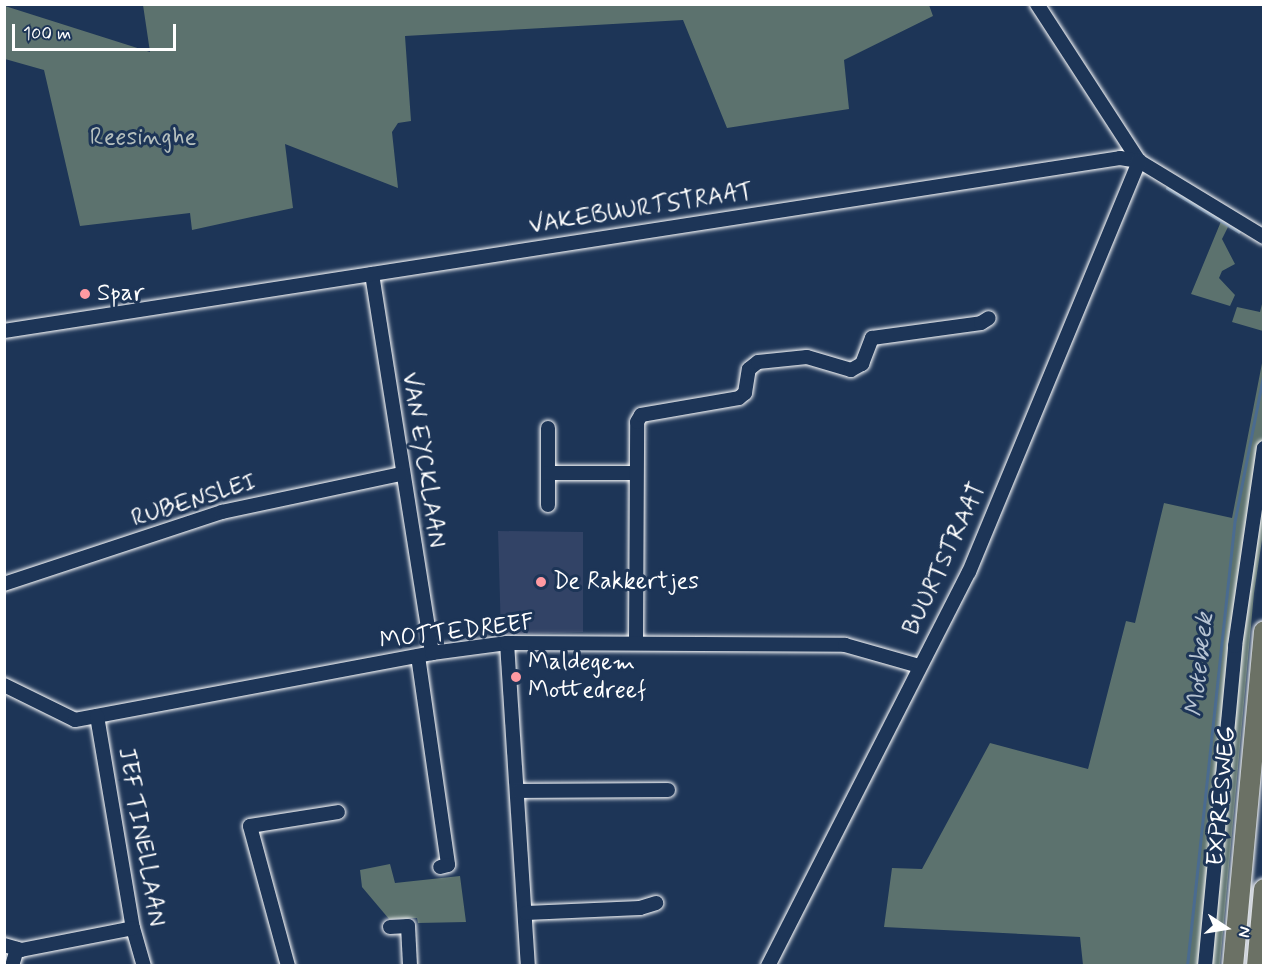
<!DOCTYPE html>
<style>
body{margin:0}
#map{position:relative;width:1268px;height:970px;overflow:hidden;background:#1d3557;font-family:Mynerve,sans-serif}
div>[style]{position:absolute}
[style*='--x']{left:calc(var(--x)*1px);top:calc(var(--y)*1px);width:calc(var(--w)*1px);rotate:calc(var(--a)*1deg)}
.built>*{inset:0;background:#324366}
.green>*{inset:0;background:#5c726e}
.stream>*{height:3px;margin:-1.5px;padding:0 1.5px;transform-origin:1.5px;border-radius:1.5px;background:#4a6b90}
.roads{filter:drop-shadow(0 0 2px #fff) drop-shadow(0 0 2px #fff)}
.minor>*{height:14px;margin:-7px;padding:0 7px;transform-origin:7px;border-radius:7px;background:#1d3557}
.highway>*{height:20px;margin:-10px;padding:0 10px;transform-origin:10px;border-radius:10px;background:#6b7165}
.dots>*{width:16px;height:16px;translate:-50% -50%;box-sizing:border-box;border:3px solid #1d3557;border-radius:50%}
span{translate:-50% -50%;white-space:nowrap;text-align:center;line-height:1.15;-webkit-text-stroke:6px #1d3557;paint-order:stroke}
.park-label{font-size:24px;color:#b6c0be}
.street-label{font-size:24px;color:#fff}
.poi-label{font-size:24px;color:#fff}
.left{translate:0 -50%;text-align:left}
.water-label{font-size:26px;color:#b7c4d3;font-style:italic}
.frame{position:absolute;inset:0;border:6px solid #fff;pointer-events:none}
.north{position:absolute;left:1196px;top:898px;width:60px;height:60px;-webkit-text-stroke:4px #1d3557;paint-order:stroke;rotate:102deg;font-size:16px;font-weight:700;line-height:24px;text-align:center;color:#fff}
.north::after{content:'';display:block;margin:auto;width:21px;height:27px;background:#fff;clip-path:polygon(50% 0,100% 100%,50% 72%,0 100%)}
.scale{position:absolute;left:12px;top:24px;width:164px;height:27px;box-sizing:border-box;border:3px solid #fff;border-top:0;padding-left:8px;font-size:18px;line-height:21px;white-space:nowrap;color:#fff;-webkit-text-stroke:4px #1d3557;paint-order:stroke}
</style>
<div id="map">
<div class="built">
<i style="clip-path:polygon(498px 531px,583px 532px,583px 632px,501px 635px)"></i>
</div>
<div class="green">
<i style="clip-path:polygon(929px 5px,933px 16px,844px 60px,849px 109px,727px 128px,683px 20px,405px 36px,411px 121px,398px 123px,392px 132px,398px 188px,285px 144px,293px 208px,192px 230px,190px 213px,80px 226px,44px 70px,5px 59px,5px 6px,150px 52px,143px 5px)"></i>
<i style="clip-path:polygon(1222px 219px,1230px 223px,1222px 239px,1235px 264px,1222px 271px,1219px 278px,1235px 295px,1230px 306px,1191px 294px)"></i>
<i style="clip-path:polygon(1263px 300px,1263px 331px,1232px 322px,1237px 307px,1260px 312px)"></i>
<i style="clip-path:polygon(1263px 358px,1263px 533px,1254px 593px,1220px 965px,1083px 965px,1080px 937px,884px 927px,892px 868px,922px 869px,990px 743px,1088px 769px,1126px 621px,1135px 623px,1164px 503px,1232px 518px)"></i>
<i style="clip-path:polygon(390px 864px,395px 883px,460px 876px,466px 922px,418px 923px,417px 918px,389px 919px,362px 887px,360px 870px)"></i>
</div>
<div class="stream">
<i style="--x:1167;--y:188;--w:84;--a:31.4"></i>
<i style="--x:1187;--y:966;--w:450;--a:-83.9"></i>
<i style="--x:1235;--y:519;--w:151;--a:-78.9"></i>
</div>
<div class="roads">
<div class="minor">
<i style="--x:1037;--y:4;--w:187;--a:57"></i>
<i style="--x:372;--y:274;--w:384;--a:81"></i>
<i style="--x:4;--y:331;--w:1129;--a:-8.81"></i>
<i style="--x:1120;--y:158;--w:19;--a:9"></i>
<i style="--x:1139;--y:161;--w:146;--a:31.3"></i>
<i style="--x:548;--y:428;--w:77;--a:90"></i>
<i style="--x:548;--y:473;--w:88;--a:0"></i>
<i style="--x:4;--y:584;--w:230;--a:-18.3"></i>
<i style="--x:222;--y:512;--w:183;--a:-12"></i>
<i style="--x:507;--y:643;--w:324;--a:86.3"></i>
<i style="--x:636;--y:643;--w:221;--a:-89.7"></i>
<i style="--x:637;--y:422;--w:8;--a:-60"></i>
<i style="--x:641;--y:415;--w:99;--a:-9.8"></i>
<i style="--x:739;--y:398;--w:8;--a:-40"></i>
<i style="--x:745;--y:393;--w:24;--a:-81"></i>
<i style="--x:749;--y:369;--w:11;--a:-38"></i>
<i style="--x:758;--y:362;--w:49;--a:-5.8"></i>
<i style="--x:807;--y:357;--w:46;--a:16.5"></i>
<i style="--x:851;--y:370;--w:13;--a:-29"></i>
<i style="--x:862;--y:364;--w:28;--a:-69"></i>
<i style="--x:872;--y:338;--w:110;--a:-7.8"></i>
<i style="--x:981;--y:323;--w:9;--a:-32"></i>
<i style="--x:418;--y:656;--w:211;--a:81.8"></i>
<i style="--x:448;--y:865;--w:8;--a:166"></i>
<i style="--x:4;--y:685;--w:79;--a:26.2"></i>
<i style="--x:75;--y:720;--w:363;--a:-10.6"></i>
<i style="--x:432;--y:653;--w:76;--a:-7.6"></i>
<i style="--x:507;--y:643;--w:338;--a:0.3"></i>
<i style="--x:845;--y:645;--w:77;--a:15.8"></i>
<i style="--x:97;--y:716;--w:215;--a:80.4"></i>
<i style="--x:133;--y:928;--w:40;--a:74"></i>
<i style="--x:518;--y:791;--w:150;--a:-0.4"></i>
<i style="--x:526;--y:913;--w:114;--a:-2.5"></i>
<i style="--x:640;--y:908;--w:17;--a:-17"></i>
<i style="--x:390;--y:927;--w:18;--a:-3"></i>
<i style="--x:408;--y:926;--w:40;--a:87.1"></i>
<i style="--x:4;--y:945;--w:18;--a:16"></i>
<i style="--x:21;--y:950;--w:114;--a:-11.1"></i>
<i style="--x:12;--y:966;--w:18;--a:-74"></i>
<i style="--x:288;--y:966;--w:145;--a:-105.2"></i>
<i style="--x:250;--y:826;--w:89;--a:-9"></i>
<i style="--x:768;--y:966;--w:442;--a:-63"></i>
<i style="--x:969;--y:572;--w:445;--a:-67.5"></i>
<i style="--x:1205;--y:966;--w:321;--a:-84.6"></i>
<i style="--x:1235;--y:646;--w:200;--a:-81.7"></i>
</div>
<div class="highway">
<i style="--x:1233;--y:966;--w:336;--a:-84.7"></i>
<i style="--x:1257;--y:966;--w:77;--a:-84.8"></i>
</div>
</div>
<div class="dots">
<i style="left:85px;top:294px;background:#ff9aa2"></i>
<i style="left:541px;top:582px;background:#ff9aa2"></i>
<i style="left:516px;top:677px;background:#ff9aa2"></i>
</div>
<div class="park-label">
<span style="left:143px;top:138px">Reesinghe</span>
</div>
<div class="street-label">
<span style="left:641px;top:209px;rotate:-9deg">VAKEBUURTSTRAAT</span>
<span style="left:423px;top:460px;rotate:81deg">VAN EYCKLAAN</span>
<span style="left:194px;top:501px;rotate:-17deg">RUBENSLEI</span>
<span style="left:945px;top:559px;rotate:-65deg">BUURTSTRAAT</span>
<span style="left:457px;top:632px;rotate:-7deg">MOTTEDREEF</span>
<span style="left:1222px;top:796px;rotate:-85deg">EXPRESWEG</span>
<span style="left:141px;top:837px;rotate:80deg">JEF TINELLAAN</span>
</div>
<div class="poi-label">
<span class="left" style="left:97px;top:294px">Spar</span>
<span class="left" style="left:553px;top:582px">De Rakkertjes</span>
<span class="left" style="left:528px;top:677px">Maldegem<br>Mottedreef</span>
</div>
<div class="water-label">
<span style="left:1201px;top:665px;rotate:-84deg">Motebeek</span>
</div>
<div class="frame"></div>
<div class="north">N</div>
<div class="scale">100 m</div>
</div>
